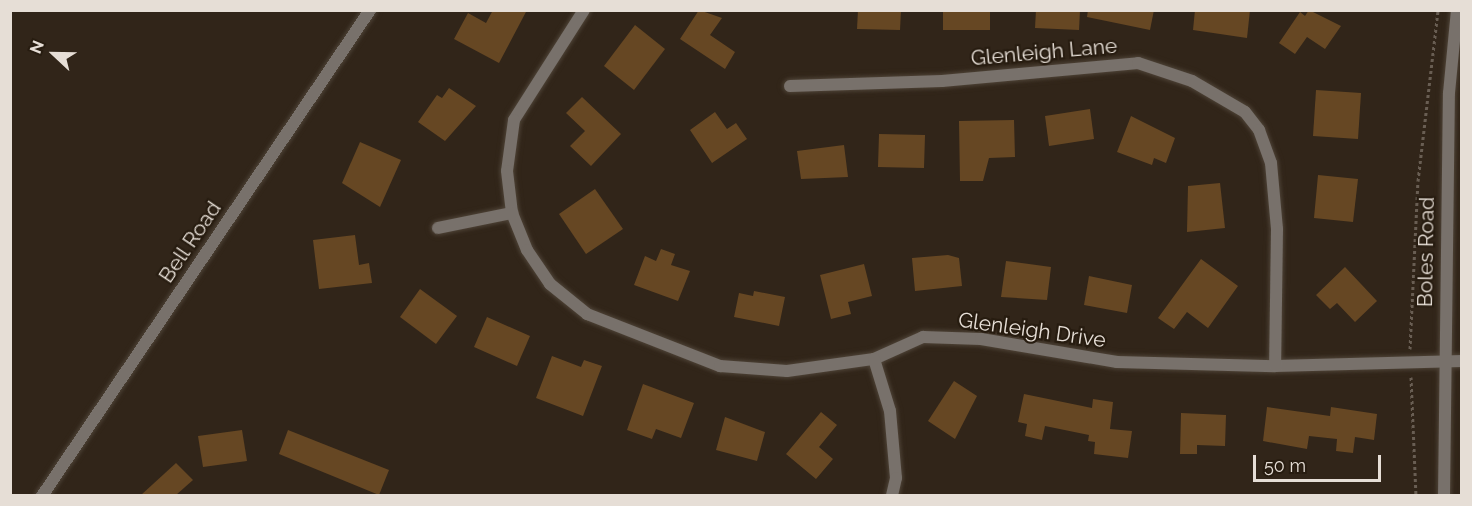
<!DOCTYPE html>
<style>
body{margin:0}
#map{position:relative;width:1472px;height:506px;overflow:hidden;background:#312519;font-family:Raleway,sans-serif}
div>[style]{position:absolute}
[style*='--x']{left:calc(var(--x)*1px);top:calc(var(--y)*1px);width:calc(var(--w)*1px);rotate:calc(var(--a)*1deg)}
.building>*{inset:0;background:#664723}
.path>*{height:3px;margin-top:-1.5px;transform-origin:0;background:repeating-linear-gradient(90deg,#695e53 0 3px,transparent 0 6px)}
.roads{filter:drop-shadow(0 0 2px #4e4337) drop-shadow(0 0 2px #4e4337)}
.minor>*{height:12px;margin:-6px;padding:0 6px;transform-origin:6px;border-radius:6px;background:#78716b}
.tertiary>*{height:12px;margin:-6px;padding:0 6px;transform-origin:6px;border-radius:6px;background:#78716b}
span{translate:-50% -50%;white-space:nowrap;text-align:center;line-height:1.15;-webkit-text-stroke:4.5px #271c10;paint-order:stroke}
.street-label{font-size:21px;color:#e6ded6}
.frame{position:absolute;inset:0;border:12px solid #e6ded6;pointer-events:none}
.north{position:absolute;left:24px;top:24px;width:60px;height:60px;-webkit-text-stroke:4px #271c10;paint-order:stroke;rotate:292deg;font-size:16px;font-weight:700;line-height:24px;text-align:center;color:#e6ded6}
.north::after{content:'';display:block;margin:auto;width:21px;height:27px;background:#e6ded6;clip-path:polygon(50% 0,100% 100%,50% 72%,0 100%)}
.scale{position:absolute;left:1253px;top:455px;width:128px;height:27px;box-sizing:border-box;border:3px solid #e6ded6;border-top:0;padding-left:8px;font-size:18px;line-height:21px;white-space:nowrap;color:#e6ded6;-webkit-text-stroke:4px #271c10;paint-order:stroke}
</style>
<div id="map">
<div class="building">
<i style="clip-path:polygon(493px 10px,527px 10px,499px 63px,454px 39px,468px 13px,486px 23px)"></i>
<i style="clip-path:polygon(699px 10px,722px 18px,710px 35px,735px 52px,725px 69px,680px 39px)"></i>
<i style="clip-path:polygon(858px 10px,901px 10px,900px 30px,857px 29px)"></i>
<i style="clip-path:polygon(943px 10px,990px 10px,990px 30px,943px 30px)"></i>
<i style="clip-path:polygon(1036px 10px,1080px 10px,1079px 30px,1035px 28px)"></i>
<i style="clip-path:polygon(1088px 10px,1154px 10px,1150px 30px,1087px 17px)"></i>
<i style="clip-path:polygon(1195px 10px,1250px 10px,1247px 38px,1193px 30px)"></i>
<i style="clip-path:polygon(1309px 10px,1341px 26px,1325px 49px,1307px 37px,1295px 54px,1279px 43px,1300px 12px,1305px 16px)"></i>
<i style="clip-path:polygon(635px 25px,665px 49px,634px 90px,604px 66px)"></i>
<i style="clip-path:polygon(449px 88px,476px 106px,445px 141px,418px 122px,437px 95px,442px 98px)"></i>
<i style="clip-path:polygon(1316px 90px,1361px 93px,1358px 139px,1313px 136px)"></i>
<i style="clip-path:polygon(582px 97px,621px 134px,591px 166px,570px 146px,585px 131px,566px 113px)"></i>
<i style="clip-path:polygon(1090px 109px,1094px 139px,1049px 146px,1045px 116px)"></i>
<i style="clip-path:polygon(715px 112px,727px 129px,736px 123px,747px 139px,712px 163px,690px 130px)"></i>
<i style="clip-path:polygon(1131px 116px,1175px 138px,1166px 163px,1154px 158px,1152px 165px,1117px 152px)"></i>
<i style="clip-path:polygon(1014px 120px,1015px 157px,989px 158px,983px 181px,960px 181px,959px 121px)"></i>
<i style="clip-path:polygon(879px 134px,925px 135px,924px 168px,878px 167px)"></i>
<i style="clip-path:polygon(360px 142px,401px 160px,380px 207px,342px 183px)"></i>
<i style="clip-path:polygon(844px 145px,848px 177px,801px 179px,797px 151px)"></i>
<i style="clip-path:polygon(1318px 175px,1358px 179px,1353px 222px,1314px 218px)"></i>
<i style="clip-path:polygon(1220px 183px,1225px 228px,1187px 232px,1188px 186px)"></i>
<i style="clip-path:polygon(595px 189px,623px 229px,586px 254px,559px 214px)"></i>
<i style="clip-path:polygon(355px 235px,359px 265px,369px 263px,372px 283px,319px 289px,313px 240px)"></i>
<i style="clip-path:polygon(661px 249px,675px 254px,671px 265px,690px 271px,678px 301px,634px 285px,645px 256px,656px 261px)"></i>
<i style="clip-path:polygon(948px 255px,959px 258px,962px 286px,915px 291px,912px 258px)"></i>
<i style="clip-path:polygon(1201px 259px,1238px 286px,1208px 328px,1187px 312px,1174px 329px,1158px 318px)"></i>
<i style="clip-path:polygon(1006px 261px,1051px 267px,1047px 300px,1001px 297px)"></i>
<i style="clip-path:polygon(864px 264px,872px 296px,848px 302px,851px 314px,831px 319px,820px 275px)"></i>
<i style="clip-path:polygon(1345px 267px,1377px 301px,1355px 322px,1337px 303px,1330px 309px,1316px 295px)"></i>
<i style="clip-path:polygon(1089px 276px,1132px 285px,1127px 313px,1084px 305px)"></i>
<i style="clip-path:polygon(420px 289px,457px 316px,436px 344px,400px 317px)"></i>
<i style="clip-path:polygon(754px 291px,785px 297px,779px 326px,734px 317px,739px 293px,753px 296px)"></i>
<i style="clip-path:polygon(487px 317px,530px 336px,517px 366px,474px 347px)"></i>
<i style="clip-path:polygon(552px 356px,581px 367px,584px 360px,602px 366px,583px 416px,536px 398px)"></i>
<i style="clip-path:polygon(954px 381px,977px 396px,955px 439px,928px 421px)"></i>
<i style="clip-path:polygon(643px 384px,694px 403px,681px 438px,656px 429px,652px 439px,627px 430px)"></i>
<i style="clip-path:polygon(1024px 394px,1092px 408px,1093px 399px,1113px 402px,1110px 429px,1132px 431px,1128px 458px,1094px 454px,1095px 442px,1088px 441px,1089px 435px,1045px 426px,1042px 440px,1025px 436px,1027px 424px,1018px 422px)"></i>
<i style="clip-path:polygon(1267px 407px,1330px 416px,1331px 407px,1377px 414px,1374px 440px,1355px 437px,1353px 453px,1336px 451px,1337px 439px,1309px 436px,1307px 449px,1263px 441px)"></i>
<i style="clip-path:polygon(821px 412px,837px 425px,819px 447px,833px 459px,816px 479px,786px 454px)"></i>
<i style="clip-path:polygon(1181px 413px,1226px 415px,1225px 446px,1197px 445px,1197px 454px,1180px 454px)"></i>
<i style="clip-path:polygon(725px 417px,765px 432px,757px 461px,716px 450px)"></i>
<i style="clip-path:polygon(242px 430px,247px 461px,203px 467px,198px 436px)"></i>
<i style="clip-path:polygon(288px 430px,389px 470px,379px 495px,279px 454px)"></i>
<i style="clip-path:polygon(176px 463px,193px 480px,176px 495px,141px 495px)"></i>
</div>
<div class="path">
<i style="--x:1410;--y:349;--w:168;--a:-87.3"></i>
<i style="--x:1418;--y:181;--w:172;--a:-83.3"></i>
<i style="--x:1411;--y:377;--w:119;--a:87.6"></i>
</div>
<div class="roads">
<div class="minor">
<i style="--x:584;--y:10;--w:130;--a:122.5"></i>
<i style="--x:514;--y:120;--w:51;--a:97.8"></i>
<i style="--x:507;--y:171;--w:42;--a:83.2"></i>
<i style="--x:512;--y:213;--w:40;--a:68"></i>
<i style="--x:527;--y:250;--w:41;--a:55.9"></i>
<i style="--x:550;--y:284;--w:48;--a:39"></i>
<i style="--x:587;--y:314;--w:143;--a:21.4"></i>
<i style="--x:720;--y:366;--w:67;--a:4.3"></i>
<i style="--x:787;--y:371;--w:88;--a:-7.9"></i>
<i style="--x:874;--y:359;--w:54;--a:-24.2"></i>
<i style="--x:923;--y:337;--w:58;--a:2"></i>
<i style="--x:981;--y:339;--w:138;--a:9.6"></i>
<i style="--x:1117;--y:362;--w:158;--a:1.5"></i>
<i style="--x:1275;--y:366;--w:187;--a:-1.5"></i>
<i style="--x:790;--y:86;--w:152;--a:-1.9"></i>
<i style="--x:942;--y:81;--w:197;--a:-5.2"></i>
<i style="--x:1138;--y:63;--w:57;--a:18.4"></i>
<i style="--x:1192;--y:81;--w:61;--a:30.3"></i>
<i style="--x:1245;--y:112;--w:23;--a:52"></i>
<i style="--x:1259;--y:130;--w:35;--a:70"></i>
<i style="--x:1271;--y:163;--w:66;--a:84.8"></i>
<i style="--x:1277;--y:229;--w:137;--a:90.8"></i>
<i style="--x:438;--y:228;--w:76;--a:-11.5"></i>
<i style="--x:874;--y:359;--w:54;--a:72.9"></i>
<i style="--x:890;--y:411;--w:67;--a:84.9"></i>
<i style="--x:896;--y:478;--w:18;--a:103"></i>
</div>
<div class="tertiary">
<i style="--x:42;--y:496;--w:586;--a:-55.98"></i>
<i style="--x:1444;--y:496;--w:403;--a:-89.3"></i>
<i style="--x:1449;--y:93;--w:83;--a:-84.5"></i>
</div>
</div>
<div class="street-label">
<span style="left:1044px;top:52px;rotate:-5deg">Glenleigh Lane</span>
<span style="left:190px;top:242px;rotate:-56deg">Bell Road</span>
<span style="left:1426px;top:252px;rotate:-89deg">Boles Road</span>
<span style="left:1032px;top:330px;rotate:8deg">Glenleigh Drive</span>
</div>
<div class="frame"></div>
<div class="north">N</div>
<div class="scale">50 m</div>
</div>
